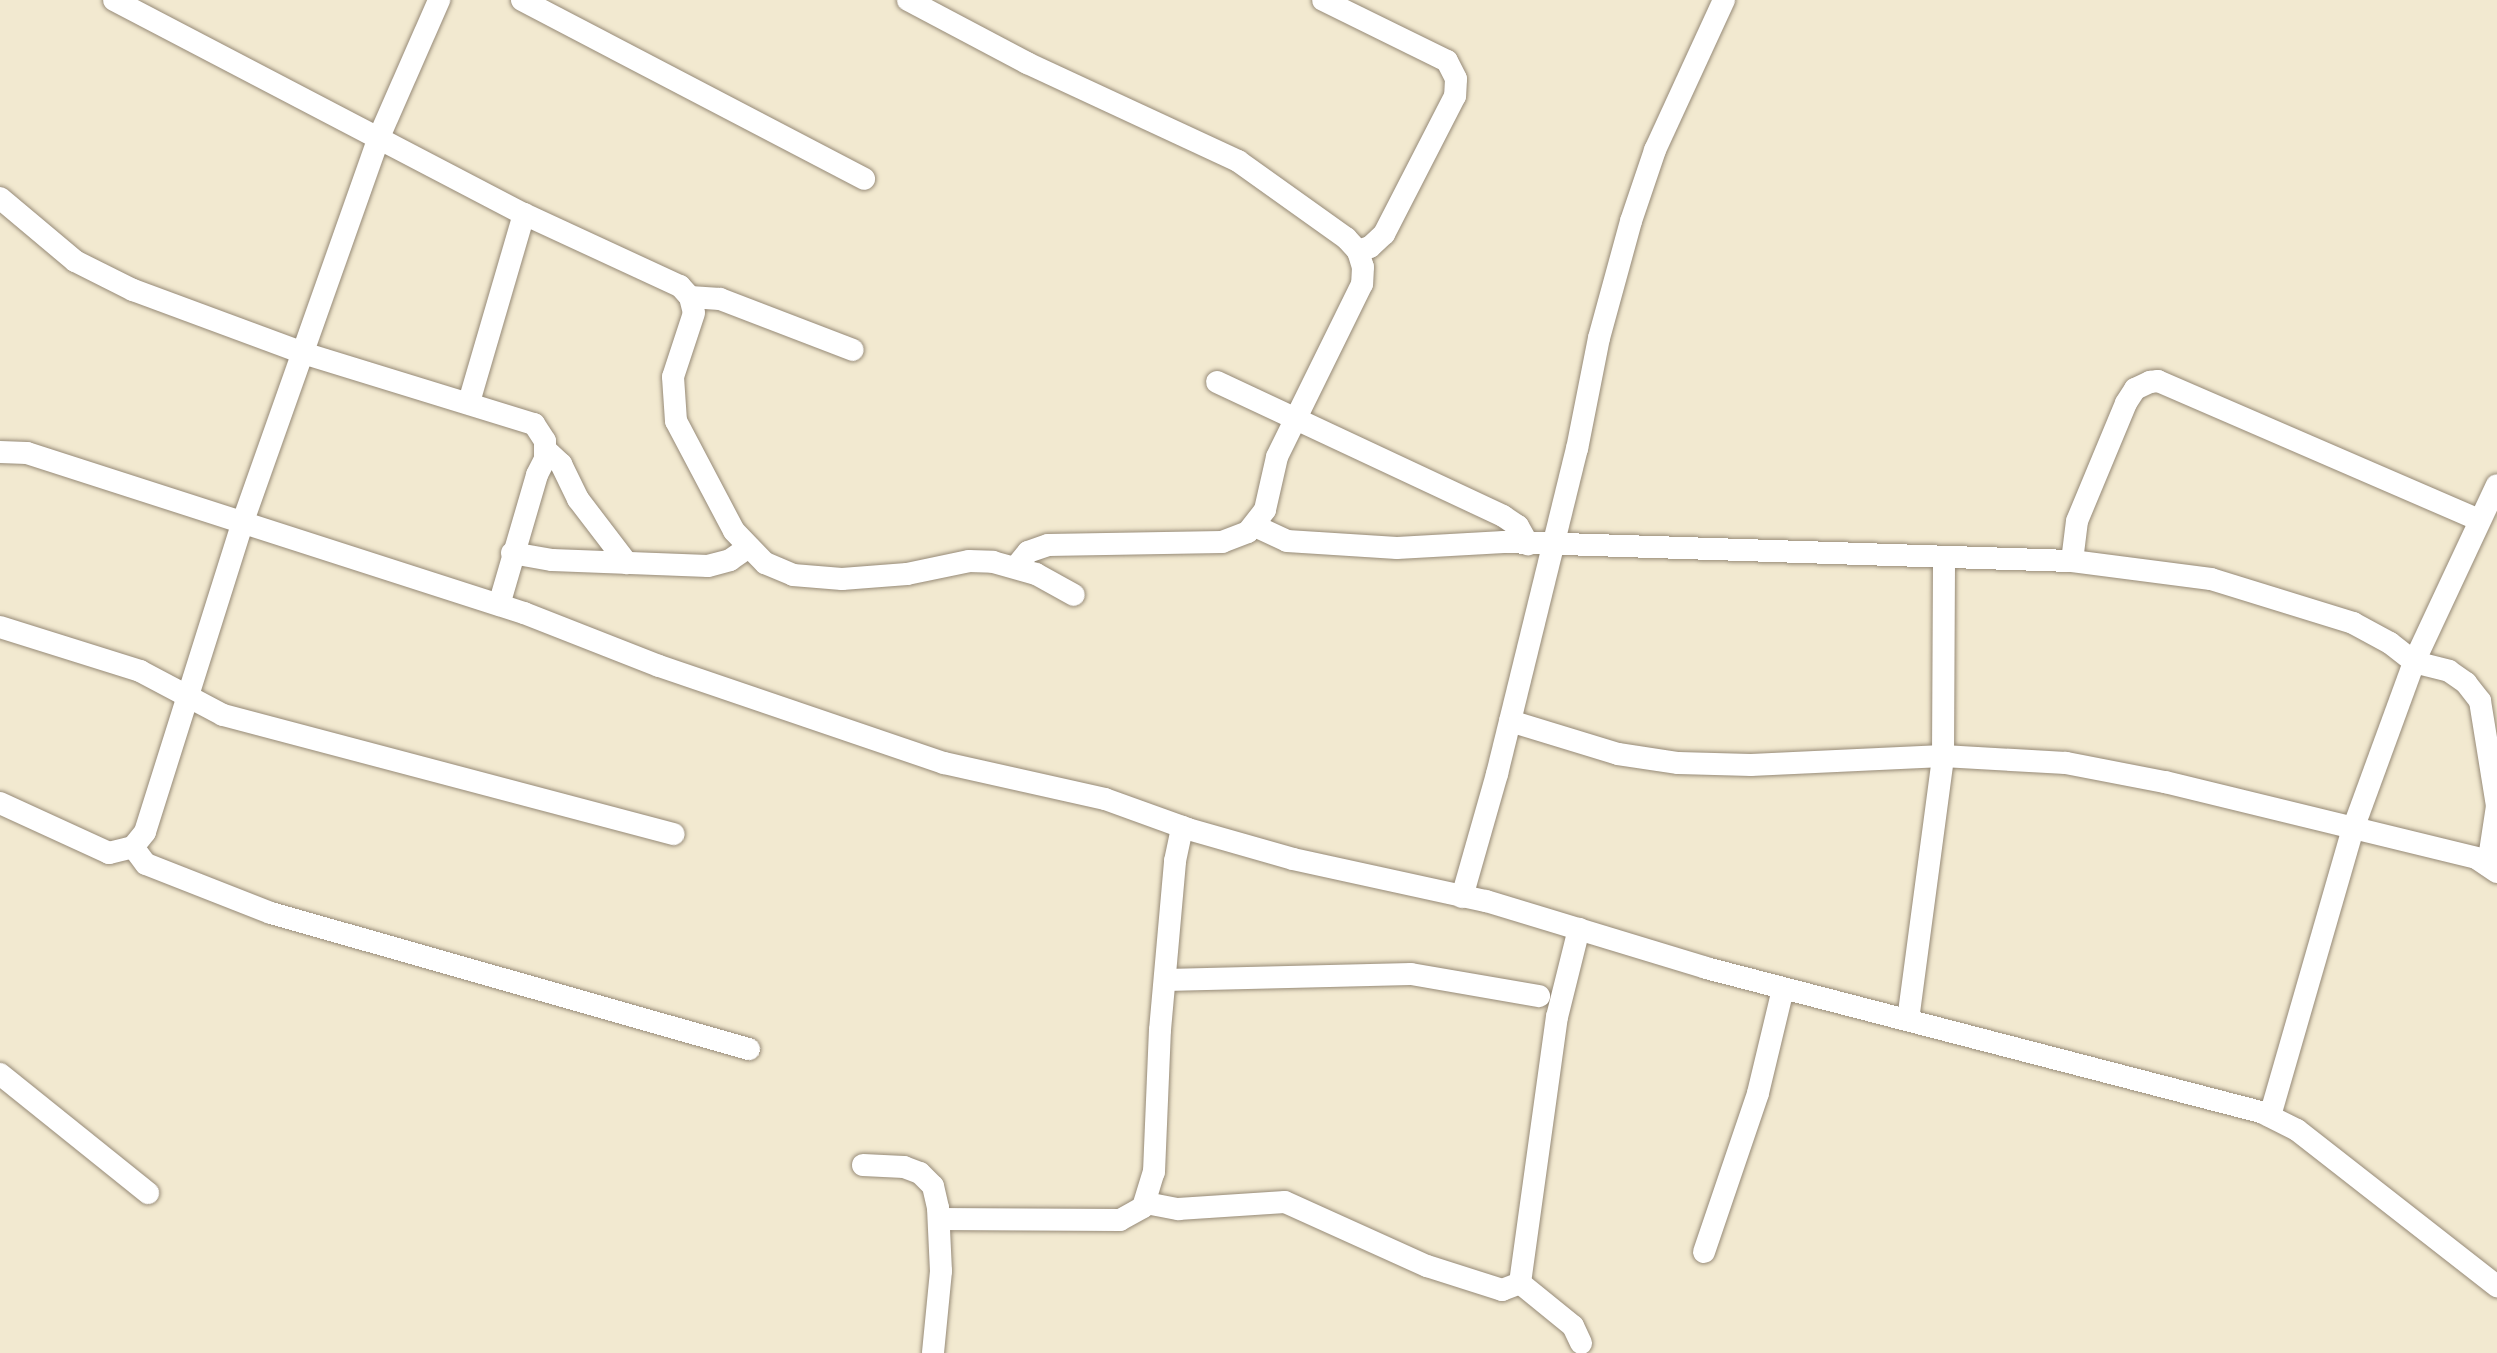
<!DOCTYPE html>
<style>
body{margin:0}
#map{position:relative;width:2497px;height:1353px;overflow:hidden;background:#f2e9d0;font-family:"IM FELL English",serif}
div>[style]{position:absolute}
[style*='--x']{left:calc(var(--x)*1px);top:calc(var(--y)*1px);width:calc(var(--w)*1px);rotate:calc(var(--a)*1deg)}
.roads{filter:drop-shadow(0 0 2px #968a77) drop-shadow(0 0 2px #968a77)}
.minor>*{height:22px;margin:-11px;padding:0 11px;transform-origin:11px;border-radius:11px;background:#fff}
span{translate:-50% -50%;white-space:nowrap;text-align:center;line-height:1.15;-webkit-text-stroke:8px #fbf7ec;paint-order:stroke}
</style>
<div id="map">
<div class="roads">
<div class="minor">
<i style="--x:114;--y:0;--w:462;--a:27.6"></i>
<i style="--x:524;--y:214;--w:172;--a:24.8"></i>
<i style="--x:680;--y:286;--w:15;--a:48"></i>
<i style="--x:690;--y:297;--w:16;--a:76"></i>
<i style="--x:694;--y:313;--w:67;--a:108.2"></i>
<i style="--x:673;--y:377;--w:44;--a:86.1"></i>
<i style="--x:676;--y:421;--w:124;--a:62.2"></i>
<i style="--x:734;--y:531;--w:45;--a:45.9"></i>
<i style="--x:765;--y:563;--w:30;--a:23"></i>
<i style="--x:793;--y:575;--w:49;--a:4.7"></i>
<i style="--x:842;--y:579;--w:65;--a:-4.4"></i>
<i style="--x:907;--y:574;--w:63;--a:-11.8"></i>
<i style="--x:969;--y:561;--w:24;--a:2"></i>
<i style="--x:993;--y:562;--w:45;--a:15.6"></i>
<i style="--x:1036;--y:574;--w:43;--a:28.9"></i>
<i style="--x:522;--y:0;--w:386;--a:27.6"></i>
<i style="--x:908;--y:0;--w:135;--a:27.9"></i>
<i style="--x:1027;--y:63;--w:233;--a:24.9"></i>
<i style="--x:1238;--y:161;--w:133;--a:35.5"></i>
<i style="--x:1346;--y:238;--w:18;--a:47"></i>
<i style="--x:1358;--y:251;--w:17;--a:73"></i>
<i style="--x:1363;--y:267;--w:17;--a:93"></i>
<i style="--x:1362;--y:284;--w:193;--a:116.2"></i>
<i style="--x:1277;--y:457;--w:54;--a:102.8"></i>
<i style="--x:1265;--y:510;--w:28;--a:128"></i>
<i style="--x:1248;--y:532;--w:28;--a:159"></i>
<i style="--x:1222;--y:542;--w:174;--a:179"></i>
<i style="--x:1048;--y:545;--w:21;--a:161"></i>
<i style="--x:1028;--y:552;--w:19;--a:129"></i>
<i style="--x:1323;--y:0;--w:138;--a:26.2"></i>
<i style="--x:1447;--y:61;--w:20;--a:63"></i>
<i style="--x:1456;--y:79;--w:17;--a:93"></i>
<i style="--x:1455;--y:96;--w:155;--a:117.2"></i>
<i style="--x:1384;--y:234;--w:19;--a:137"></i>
<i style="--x:1370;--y:247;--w:13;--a:162"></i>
<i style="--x:0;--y:198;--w:98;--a:40"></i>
<i style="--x:75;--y:261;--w:65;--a:26.6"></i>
<i style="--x:133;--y:290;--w:181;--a:20.3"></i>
<i style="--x:303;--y:353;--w:242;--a:17.1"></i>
<i style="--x:534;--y:424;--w:20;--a:57"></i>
<i style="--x:545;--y:441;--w:18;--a:90"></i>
<i style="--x:545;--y:459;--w:18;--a:117"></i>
<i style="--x:537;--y:475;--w:135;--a:106.3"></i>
<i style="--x:690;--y:297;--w:30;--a:4"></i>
<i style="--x:720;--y:299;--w:142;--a:21"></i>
<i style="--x:1217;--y:382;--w:316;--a:25.1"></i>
<i style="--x:1503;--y:516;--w:18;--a:34"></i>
<i style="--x:1518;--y:526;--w:21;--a:61"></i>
<i style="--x:469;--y:402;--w:196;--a:-73.7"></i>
<i style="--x:546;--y:450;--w:21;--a:43"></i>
<i style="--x:561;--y:464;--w:39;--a:64"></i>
<i style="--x:578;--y:499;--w:81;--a:52.6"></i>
<i style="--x:0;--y:452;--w:27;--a:2"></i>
<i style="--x:27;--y:453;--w:522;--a:17.85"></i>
<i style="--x:524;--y:613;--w:145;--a:21.4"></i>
<i style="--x:659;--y:666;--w:301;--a:18.8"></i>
<i style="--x:944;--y:763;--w:165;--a:12.6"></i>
<i style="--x:1105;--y:799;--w:88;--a:19.9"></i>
<i style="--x:1188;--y:829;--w:109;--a:15.9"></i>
<i style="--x:1293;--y:859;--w:198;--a:12.3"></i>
<i style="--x:1486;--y:901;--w:230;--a:16.9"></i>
<i style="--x:1706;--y:968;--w:573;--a:14.55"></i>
<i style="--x:2261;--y:1112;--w:40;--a:26.6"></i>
<i style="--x:2297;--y:1130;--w:254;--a:38"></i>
<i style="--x:1255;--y:526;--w:35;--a:25"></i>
<i style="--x:1287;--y:541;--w:110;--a:3.6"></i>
<i style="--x:1397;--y:548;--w:107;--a:-3.2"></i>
<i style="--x:1504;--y:542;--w:568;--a:1.92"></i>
<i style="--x:2072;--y:561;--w:140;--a:7.4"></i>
<i style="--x:2211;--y:579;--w:149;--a:17.2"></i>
<i style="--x:2353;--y:623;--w:42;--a:28.4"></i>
<i style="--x:2390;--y:643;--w:31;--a:38"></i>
<i style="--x:2414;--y:662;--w:36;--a:14"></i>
<i style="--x:2449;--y:671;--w:21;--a:35"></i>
<i style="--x:2466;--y:683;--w:23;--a:52"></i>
<i style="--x:2480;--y:701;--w:106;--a:80.8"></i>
<i style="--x:2497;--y:806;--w:60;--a:98.7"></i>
<i style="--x:512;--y:553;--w:41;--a:9.9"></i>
<i style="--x:552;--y:560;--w:156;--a:2.2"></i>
<i style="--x:708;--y:566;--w:23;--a:-15"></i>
<i style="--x:730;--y:560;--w:21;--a:-35"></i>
<i style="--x:2072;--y:561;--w:40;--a:-82.9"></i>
<i style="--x:2077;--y:521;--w:128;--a:-67.4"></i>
<i style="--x:2126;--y:403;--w:17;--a:-57"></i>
<i style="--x:2135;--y:389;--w:17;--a:-25"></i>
<i style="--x:2150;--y:382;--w:8;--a:-7"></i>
<i style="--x:2158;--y:381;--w:350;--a:23.4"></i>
<i style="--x:0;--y:627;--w:147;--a:17.4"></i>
<i style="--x:140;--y:671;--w:94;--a:27.9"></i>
<i style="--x:223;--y:715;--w:466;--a:14.8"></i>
<i style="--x:1510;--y:721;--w:113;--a:17"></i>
<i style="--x:1618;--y:754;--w:61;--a:8.5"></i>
<i style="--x:1678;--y:763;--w:73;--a:1.6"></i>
<i style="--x:1751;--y:765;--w:192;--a:-2.7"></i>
<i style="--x:1943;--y:756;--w:123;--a:3.3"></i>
<i style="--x:2066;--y:763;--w:101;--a:10.9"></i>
<i style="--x:2165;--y:782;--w:320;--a:13.7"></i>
<i style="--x:2476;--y:858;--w:25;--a:34"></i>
<i style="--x:0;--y:803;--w:120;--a:24.6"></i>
<i style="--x:109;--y:853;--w:25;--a:-14"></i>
<i style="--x:133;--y:847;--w:19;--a:-51"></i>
<i style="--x:145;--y:832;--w:323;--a:-72.5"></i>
<i style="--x:242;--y:524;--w:411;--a:-70.5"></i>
<i style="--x:379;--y:137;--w:150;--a:-66.3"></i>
<i style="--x:133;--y:847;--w:21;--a:53"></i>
<i style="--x:146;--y:864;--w:134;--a:21.4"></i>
<i style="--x:271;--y:913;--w:497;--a:15.9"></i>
<i style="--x:1462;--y:897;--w:128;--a:-74.1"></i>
<i style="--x:1497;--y:774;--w:335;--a:-76.2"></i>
<i style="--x:1577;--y:449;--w:113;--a:-78.8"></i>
<i style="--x:1599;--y:338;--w:121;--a:-74.7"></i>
<i style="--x:1631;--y:221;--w:75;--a:-71.3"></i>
<i style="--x:1655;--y:150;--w:165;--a:-65.3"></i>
<i style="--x:1166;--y:980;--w:245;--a:-1.4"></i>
<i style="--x:1411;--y:974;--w:130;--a:9.8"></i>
<i style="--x:1908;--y:1020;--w:266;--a:-82.4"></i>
<i style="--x:1943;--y:756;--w:198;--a:-89.7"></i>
<i style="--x:0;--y:1074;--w:190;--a:38.8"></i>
<i style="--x:2270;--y:1116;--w:299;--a:-73.9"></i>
<i style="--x:2353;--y:829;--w:178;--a:-69.9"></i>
<i style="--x:2414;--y:662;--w:195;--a:-64.9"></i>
<i style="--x:863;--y:1165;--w:41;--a:2.8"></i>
<i style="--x:904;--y:1167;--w:17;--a:21"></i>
<i style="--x:920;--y:1173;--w:18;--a:45"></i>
<i style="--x:933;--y:1186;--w:23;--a:77"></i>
<i style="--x:938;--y:1208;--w:63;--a:87.3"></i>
<i style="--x:941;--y:1271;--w:82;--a:95.6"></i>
<i style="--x:1146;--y:1203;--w:33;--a:11"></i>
<i style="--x:1178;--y:1209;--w:107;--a:-3.7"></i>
<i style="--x:1285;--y:1202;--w:156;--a:24.3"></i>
<i style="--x:1427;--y:1266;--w:79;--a:17.7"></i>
<i style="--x:1502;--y:1290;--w:19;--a:-21"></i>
<i style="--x:939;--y:1219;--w:181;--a:0.3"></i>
<i style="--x:1120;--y:1220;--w:26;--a:-29"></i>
<i style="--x:1143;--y:1207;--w:37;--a:-73"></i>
<i style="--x:1154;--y:1172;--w:142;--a:-87.6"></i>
<i style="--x:1160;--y:1030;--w:170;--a:-84.9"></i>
<i style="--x:1175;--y:861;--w:35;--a:-78"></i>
<i style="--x:1704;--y:1252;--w:168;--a:-71.2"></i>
<i style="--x:1758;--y:1093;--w:107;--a:-76.5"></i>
<i style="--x:1520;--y:1283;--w:269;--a:-82.1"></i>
<i style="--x:1557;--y:1017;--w:91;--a:-76"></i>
<i style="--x:1520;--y:1283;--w:68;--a:39.1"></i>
<i style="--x:1573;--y:1326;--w:19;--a:65"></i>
</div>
</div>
</div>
